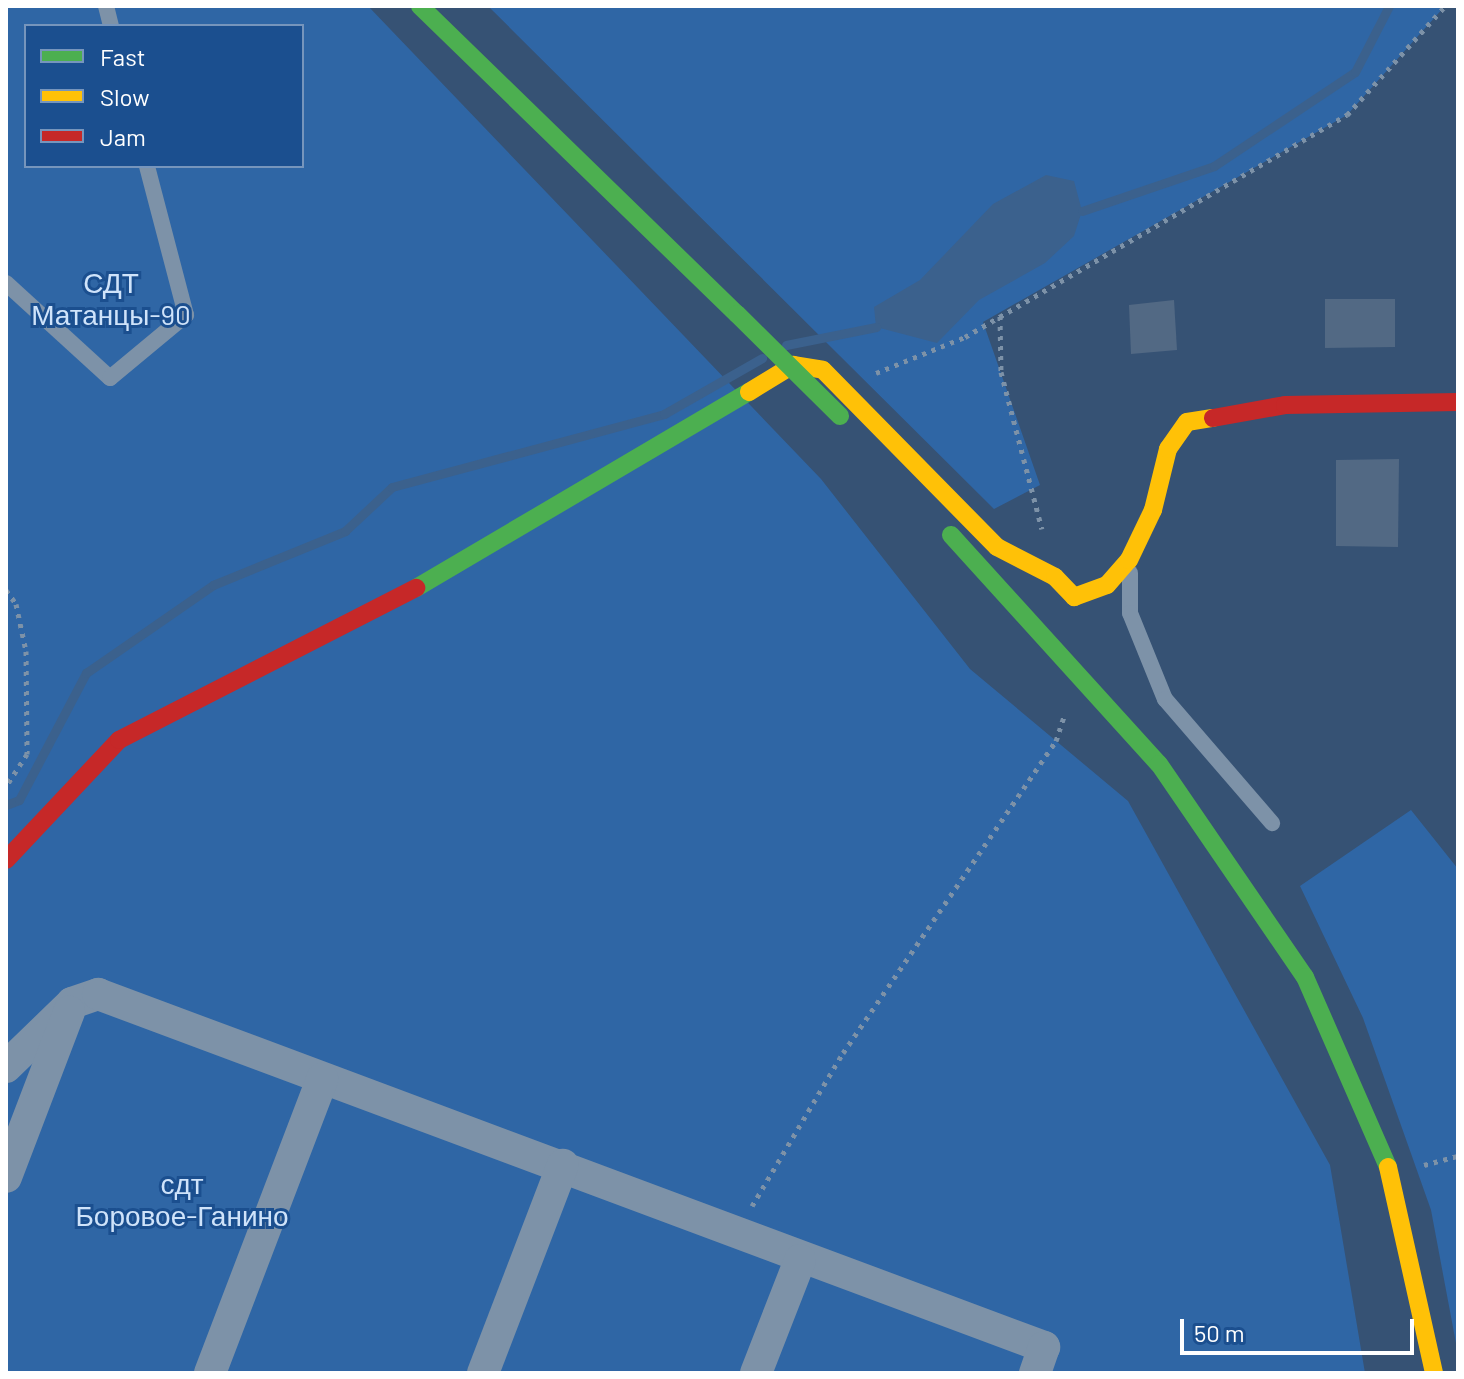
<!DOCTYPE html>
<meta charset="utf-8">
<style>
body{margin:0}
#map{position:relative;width:1464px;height:1379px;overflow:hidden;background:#365274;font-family:Barlow,sans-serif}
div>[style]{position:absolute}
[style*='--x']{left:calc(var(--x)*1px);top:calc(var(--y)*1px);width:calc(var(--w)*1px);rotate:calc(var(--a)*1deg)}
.green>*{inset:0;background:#2f66a5}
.water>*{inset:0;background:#3b618d}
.stream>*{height:9px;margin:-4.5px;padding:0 4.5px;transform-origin:4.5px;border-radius:4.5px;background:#3b618d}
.building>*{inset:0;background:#526984}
.path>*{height:5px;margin-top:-2.5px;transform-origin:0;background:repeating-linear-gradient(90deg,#7d92a8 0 4px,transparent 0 10px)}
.lane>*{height:16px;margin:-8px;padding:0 8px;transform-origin:8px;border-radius:8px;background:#7d92a8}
.street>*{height:32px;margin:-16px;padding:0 16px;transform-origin:16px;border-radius:16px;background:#7d92a8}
.fast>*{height:18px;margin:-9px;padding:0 9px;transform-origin:9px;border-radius:9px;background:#4caf50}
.slow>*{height:18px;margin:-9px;padding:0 9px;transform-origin:9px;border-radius:9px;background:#ffc107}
.jam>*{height:18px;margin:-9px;padding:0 9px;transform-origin:9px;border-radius:9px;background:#c62828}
.fast-bridge>*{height:18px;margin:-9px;padding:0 9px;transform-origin:9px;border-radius:9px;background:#4caf50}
span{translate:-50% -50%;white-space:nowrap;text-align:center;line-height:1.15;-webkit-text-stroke:6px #1b4f8f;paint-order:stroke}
.park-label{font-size:28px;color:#cfe3fa}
.frame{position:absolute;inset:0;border:8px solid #fff;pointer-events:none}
.legend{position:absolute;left:24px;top:24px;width:280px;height:144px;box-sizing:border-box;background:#1b4f8f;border:2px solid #7695bc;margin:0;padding:10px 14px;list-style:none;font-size:24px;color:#fff}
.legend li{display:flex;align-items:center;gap:16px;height:40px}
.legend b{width:40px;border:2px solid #7695bc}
.scale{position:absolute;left:1180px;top:1319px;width:234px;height:36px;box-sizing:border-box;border:4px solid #fff;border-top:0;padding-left:10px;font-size:24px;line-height:28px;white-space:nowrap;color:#fff;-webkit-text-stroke:6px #1b4f8f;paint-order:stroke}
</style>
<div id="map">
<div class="green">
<i style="clip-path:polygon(evenodd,6px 6px,368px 6px,821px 479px,970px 669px,1128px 801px,1330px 1165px,1365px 1373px,6px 1373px,6px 6px,26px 26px,302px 26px,302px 166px,26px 166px,26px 26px)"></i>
<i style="clip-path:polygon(488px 6px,1445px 6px,1347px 115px,983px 322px,1040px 485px,994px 509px)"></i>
<i style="clip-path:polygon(1411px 810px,1458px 869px,1458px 1354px,1431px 1210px,1363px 1018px,1300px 886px)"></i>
</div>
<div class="water">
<i style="clip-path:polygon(1046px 175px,1074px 181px,1082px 211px,1074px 236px,1045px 263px,979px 300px,937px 343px,876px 327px,874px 307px,920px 280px,993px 204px)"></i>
</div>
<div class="stream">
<i style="--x:1082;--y:211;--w:139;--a:-18.8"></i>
<i style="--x:1214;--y:166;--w:169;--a:-33.7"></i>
<i style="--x:1355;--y:72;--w:74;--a:-62.7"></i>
<i style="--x:786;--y:345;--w:92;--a:-11.3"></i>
<i style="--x:6;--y:805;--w:14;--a:-21"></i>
<i style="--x:19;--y:800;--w:144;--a:-62.2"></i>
<i style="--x:86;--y:673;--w:155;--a:-34.7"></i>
<i style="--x:213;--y:585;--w:143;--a:-22.2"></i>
<i style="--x:345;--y:531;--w:64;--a:-43.1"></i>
<i style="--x:392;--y:487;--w:282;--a:-15"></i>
<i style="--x:664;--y:414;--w:113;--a:-29.7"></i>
</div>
<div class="building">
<i style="clip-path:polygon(1325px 299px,1395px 299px,1395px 347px,1325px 348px)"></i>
<i style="clip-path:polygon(1174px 300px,1177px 350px,1131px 354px,1129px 305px)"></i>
<i style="clip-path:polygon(1399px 459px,1398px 547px,1336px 546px,1336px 460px)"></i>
</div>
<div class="path">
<i style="--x:1000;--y:316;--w:56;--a:89"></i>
<i style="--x:1001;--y:372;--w:162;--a:75.4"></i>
<i style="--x:876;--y:373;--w:96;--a:-22"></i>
<i style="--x:965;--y:337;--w:442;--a:-30.2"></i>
<i style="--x:1347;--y:115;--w:147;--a:-48"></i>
<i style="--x:6;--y:590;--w:17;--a:54"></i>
<i style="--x:16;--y:604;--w:48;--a:78"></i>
<i style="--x:26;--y:651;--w:103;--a:89.4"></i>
<i style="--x:27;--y:754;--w:38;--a:123"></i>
<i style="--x:1424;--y:1165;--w:35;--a:-15"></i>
<i style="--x:752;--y:1206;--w:178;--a:-59.3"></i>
<i style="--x:843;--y:1053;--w:378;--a:-55.7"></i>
<i style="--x:1056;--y:741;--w:26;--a:-72"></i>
</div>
<div class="lane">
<i style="--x:106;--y:6;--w:21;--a:76"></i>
<i style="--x:6;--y:283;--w:141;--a:42.4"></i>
<i style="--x:110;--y:378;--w:99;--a:-39.7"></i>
<i style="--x:186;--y:315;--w:154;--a:-104.7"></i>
<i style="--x:1130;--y:573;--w:40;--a:90"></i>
<i style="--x:1130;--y:613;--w:93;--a:67.9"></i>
<i style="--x:1165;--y:699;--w:164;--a:49.2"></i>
</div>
<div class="street">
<i style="--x:6;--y:1067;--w:92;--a:-44.1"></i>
<i style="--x:72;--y:1003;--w:28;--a:-19"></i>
<i style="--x:98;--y:994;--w:1010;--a:20.46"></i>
<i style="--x:1044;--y:1347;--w:28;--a:109"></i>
<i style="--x:6;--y:1177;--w:177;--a:-69.1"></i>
<i style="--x:210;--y:1373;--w:315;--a:-69.1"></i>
<i style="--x:483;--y:1373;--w:223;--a:-69"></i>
<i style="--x:756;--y:1373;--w:121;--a:-68.7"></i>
</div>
<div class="fast">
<i style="--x:420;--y:6;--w:442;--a:44.2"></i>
<i style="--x:951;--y:535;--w:309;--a:47.8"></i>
<i style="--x:1159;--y:764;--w:258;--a:55.6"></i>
<i style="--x:1305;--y:977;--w:207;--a:66.4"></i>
<i style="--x:416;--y:588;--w:386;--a:-30.5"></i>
</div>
<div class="slow">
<i style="--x:749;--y:392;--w:52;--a:-31.5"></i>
<i style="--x:793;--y:365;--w:30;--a:9"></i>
<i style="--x:823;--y:370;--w:248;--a:45.5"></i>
<i style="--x:997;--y:547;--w:65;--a:27.3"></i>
<i style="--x:1055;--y:577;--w:28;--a:46"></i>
<i style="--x:1074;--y:597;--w:35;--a:-20"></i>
<i style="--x:1107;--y:585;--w:33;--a:-49"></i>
<i style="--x:1129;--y:560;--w:55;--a:-64.4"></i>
<i style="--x:1153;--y:510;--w:63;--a:-76.2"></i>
<i style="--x:1168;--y:449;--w:33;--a:-55"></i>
<i style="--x:1187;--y:422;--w:26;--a:-9"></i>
<i style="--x:1388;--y:1167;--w:211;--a:77.4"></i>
</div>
<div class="jam">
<i style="--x:1213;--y:418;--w:73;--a:-10.2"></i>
<i style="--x:1285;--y:405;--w:173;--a:-1"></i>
<i style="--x:6;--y:860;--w:165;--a:-46.7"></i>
<i style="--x:119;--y:740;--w:334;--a:-27.1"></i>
</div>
<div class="fast-bridge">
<i style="--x:737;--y:314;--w:145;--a:44.7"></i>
</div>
<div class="park-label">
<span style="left:111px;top:298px">СДТ<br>Матанцы-90</span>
<span style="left:182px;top:1199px">сдт<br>Боровое-Ганино</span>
</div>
<div class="frame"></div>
<ul class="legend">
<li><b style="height:10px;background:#4caf50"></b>Fast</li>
<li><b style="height:10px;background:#ffc107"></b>Slow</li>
<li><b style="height:10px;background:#c62828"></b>Jam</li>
</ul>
<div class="scale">50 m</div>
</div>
